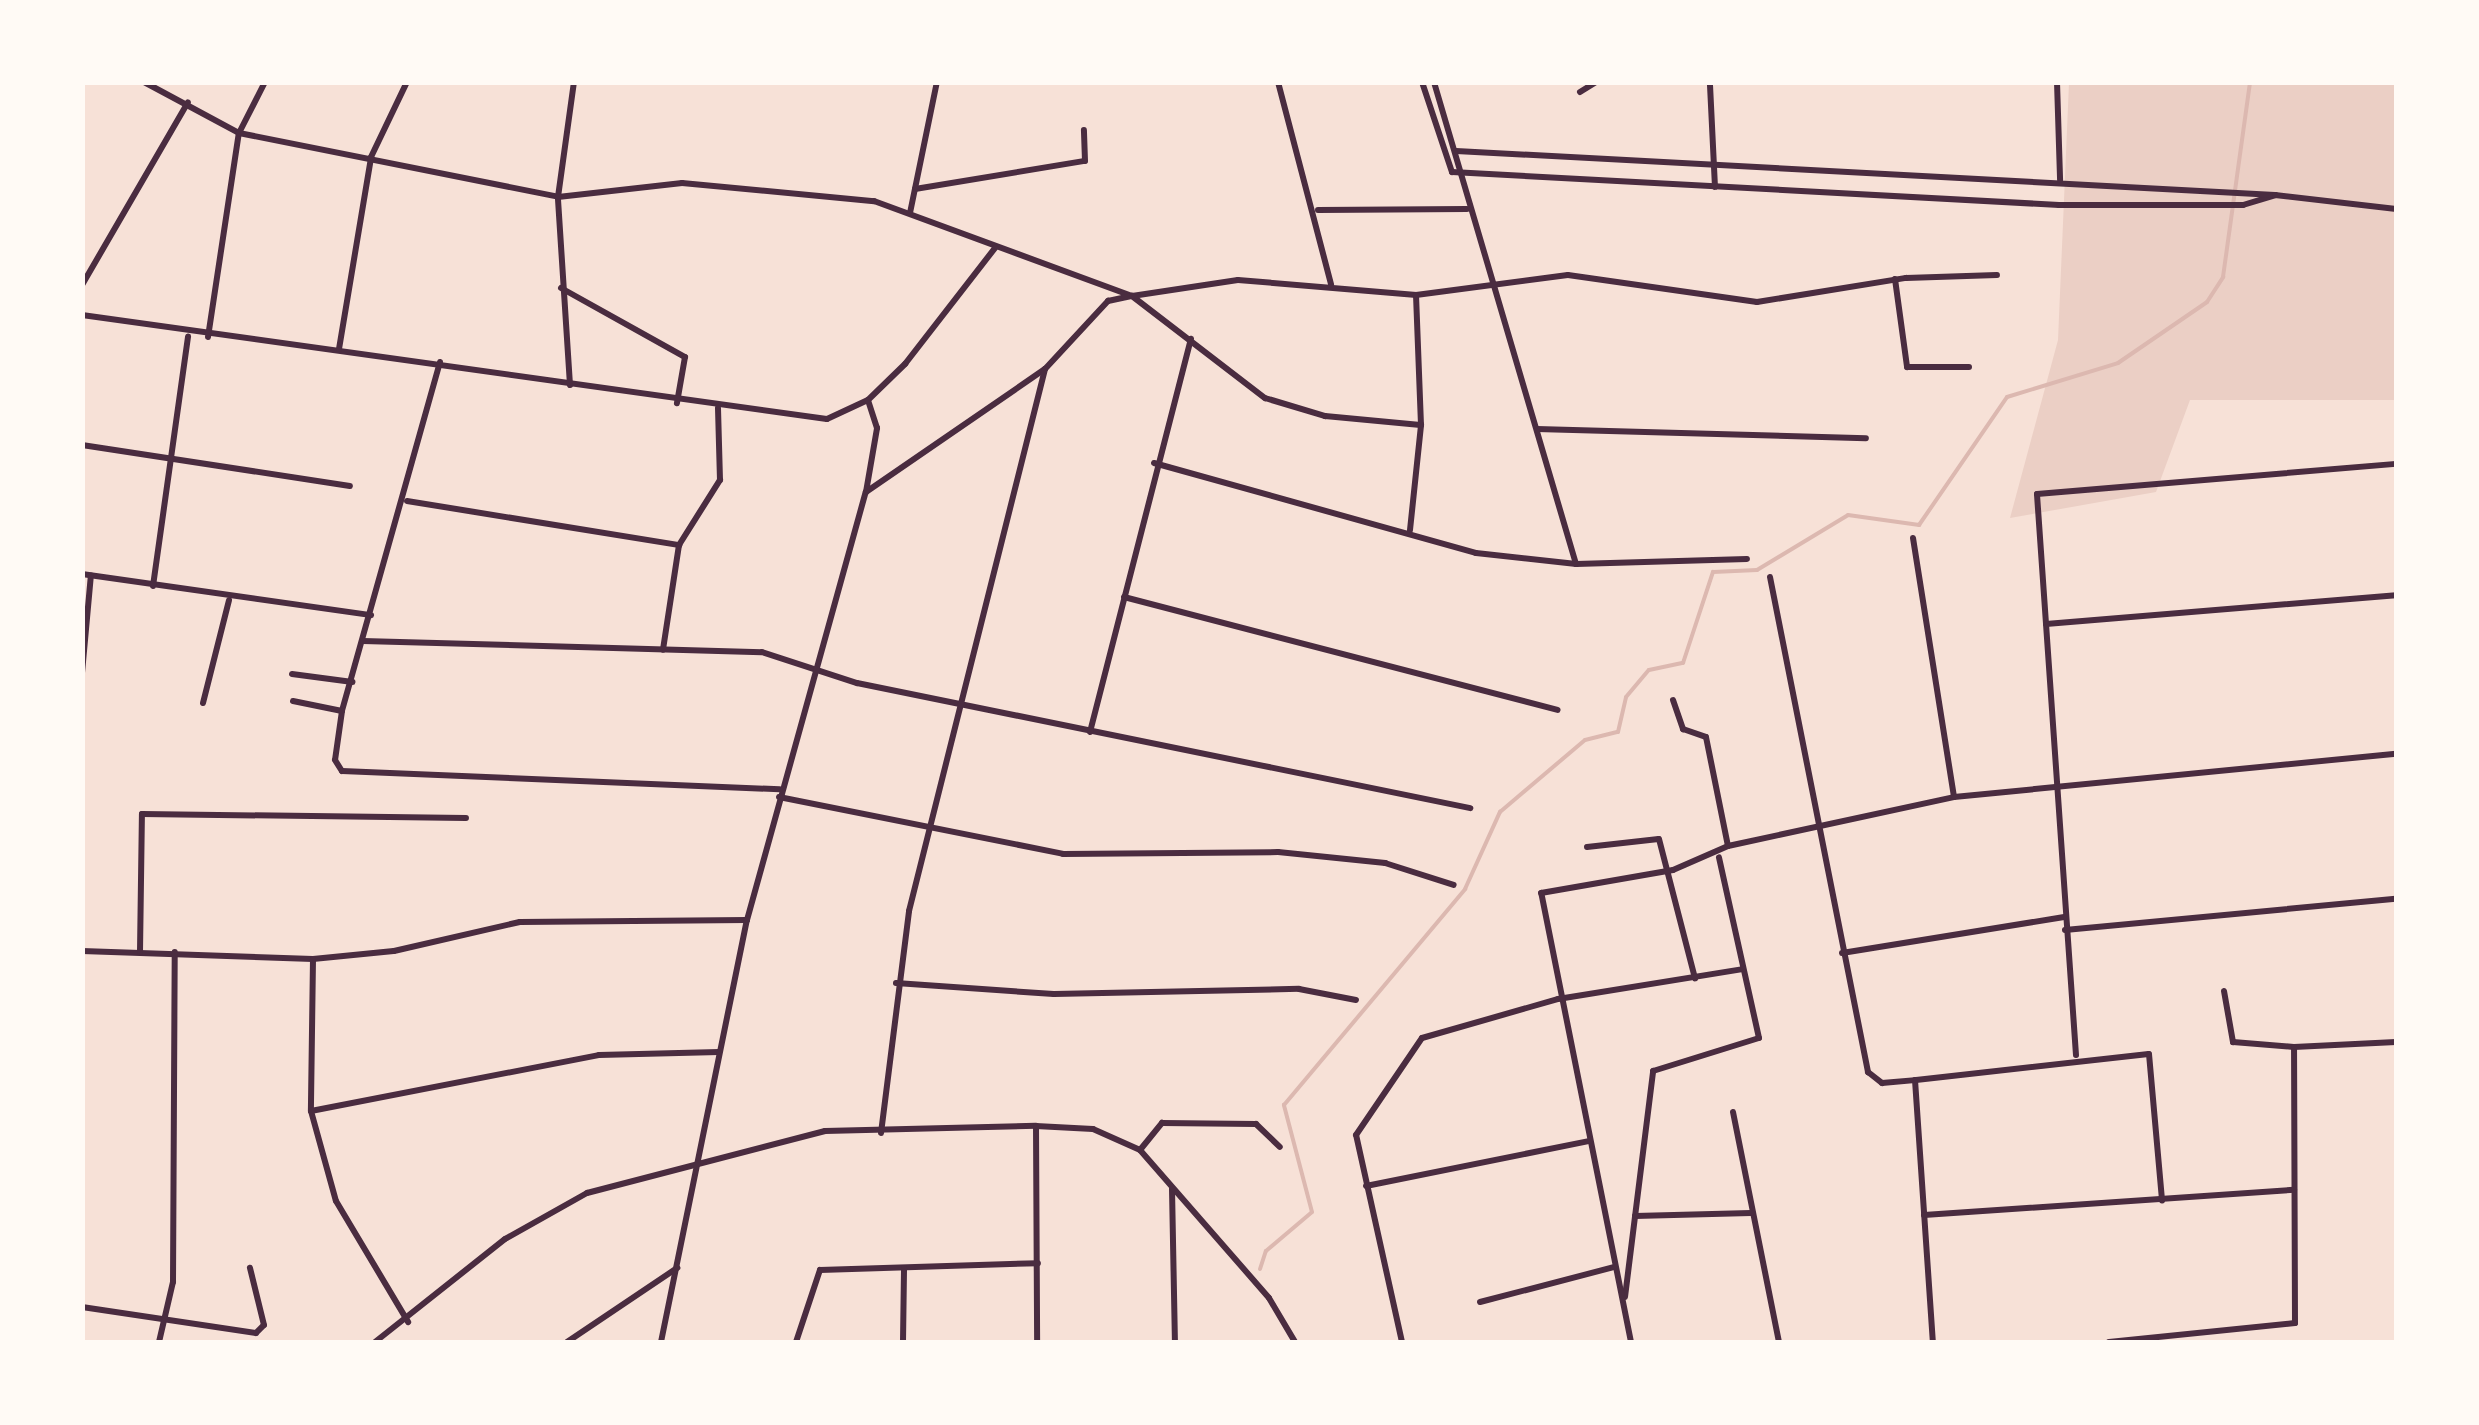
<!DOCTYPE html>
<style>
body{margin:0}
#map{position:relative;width:2479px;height:1425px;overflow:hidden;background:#f7e1d7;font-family:Signika,sans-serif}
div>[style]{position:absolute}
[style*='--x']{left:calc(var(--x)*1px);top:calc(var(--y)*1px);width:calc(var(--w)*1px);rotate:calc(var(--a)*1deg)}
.green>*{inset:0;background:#ebcfc5}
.stream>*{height:4px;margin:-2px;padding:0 2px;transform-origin:2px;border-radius:2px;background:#dcb8b0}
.minor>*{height:6px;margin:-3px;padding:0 3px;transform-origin:3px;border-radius:3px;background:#4a2c40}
span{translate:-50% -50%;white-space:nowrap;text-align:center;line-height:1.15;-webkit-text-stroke:10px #fffaf5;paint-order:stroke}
.frame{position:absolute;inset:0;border:85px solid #fffaf5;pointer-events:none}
</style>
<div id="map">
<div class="green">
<i style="clip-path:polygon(2069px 83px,2396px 83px,2396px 400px,2190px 400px,2156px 492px,2010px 518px,2058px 340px)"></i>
</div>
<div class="stream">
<i style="--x:1260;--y:1269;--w:19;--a:-72"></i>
<i style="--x:1266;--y:1251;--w:60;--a:-40.3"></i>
<i style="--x:1312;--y:1212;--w:111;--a:-104.7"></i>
<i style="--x:1284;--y:1105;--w:282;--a:-50"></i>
<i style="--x:1465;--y:889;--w:85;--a:-65.6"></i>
<i style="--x:1500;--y:812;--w:111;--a:-40.3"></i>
<i style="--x:1585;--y:740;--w:34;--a:-14"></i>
<i style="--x:1618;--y:732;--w:36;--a:-77"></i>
<i style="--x:1626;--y:697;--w:35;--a:-50"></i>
<i style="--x:1649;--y:670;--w:35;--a:-12"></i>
<i style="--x:1683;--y:663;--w:96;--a:-71.8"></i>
<i style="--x:1713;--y:572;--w:44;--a:-2.6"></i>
<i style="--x:1757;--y:570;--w:106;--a:-31.1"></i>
<i style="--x:1848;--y:515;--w:72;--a:8"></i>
<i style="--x:1919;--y:525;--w:155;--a:-55.5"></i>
<i style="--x:2007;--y:397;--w:116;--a:-17"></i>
<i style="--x:2118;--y:363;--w:108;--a:-34.4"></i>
<i style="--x:2207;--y:302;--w:30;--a:-57"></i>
<i style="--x:2223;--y:277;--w:197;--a:-82.1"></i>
</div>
<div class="minor">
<i style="--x:144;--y:82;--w:108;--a:28.2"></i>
<i style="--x:239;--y:133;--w:325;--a:11.3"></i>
<i style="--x:558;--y:197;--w:125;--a:-6.4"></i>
<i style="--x:682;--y:183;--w:193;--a:5.4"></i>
<i style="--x:874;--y:201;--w:275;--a:20.2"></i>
<i style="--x:1132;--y:296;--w:168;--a:37.5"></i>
<i style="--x:1265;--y:398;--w:63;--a:16.7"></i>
<i style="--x:1325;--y:416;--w:96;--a:5.4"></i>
<i style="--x:1278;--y:82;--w:209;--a:75.3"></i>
<i style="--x:1422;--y:82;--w:95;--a:71.6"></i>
<i style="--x:1452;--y:172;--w:608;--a:3.11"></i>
<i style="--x:2059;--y:205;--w:184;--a:0"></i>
<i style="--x:2243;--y:205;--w:34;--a:-17"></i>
<i style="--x:2275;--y:195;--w:820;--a:-176.92"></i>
<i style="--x:1709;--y:82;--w:26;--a:0"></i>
<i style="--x:2057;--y:82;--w:98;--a:88.2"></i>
<i style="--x:1710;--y:85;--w:102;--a:87.2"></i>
<i style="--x:1580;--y:92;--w:19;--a:-32"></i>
<i style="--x:915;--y:189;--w:172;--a:-9.4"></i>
<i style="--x:1085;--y:161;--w:31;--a:-92"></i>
<i style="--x:2275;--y:195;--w:122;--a:6.6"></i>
<i style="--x:1318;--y:210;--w:149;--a:-0.4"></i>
<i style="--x:910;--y:213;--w:134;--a:-78.4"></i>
<i style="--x:1895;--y:279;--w:89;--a:82.2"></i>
<i style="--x:1907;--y:367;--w:62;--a:0"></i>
<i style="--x:82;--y:285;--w:211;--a:-59.9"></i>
<i style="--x:561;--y:288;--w:142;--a:29.1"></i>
<i style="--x:685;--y:357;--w:47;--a:99.9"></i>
<i style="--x:82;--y:315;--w:752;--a:7.95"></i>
<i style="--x:827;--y:419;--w:45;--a:-24.9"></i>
<i style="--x:868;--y:400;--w:52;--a:-44.2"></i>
<i style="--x:905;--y:364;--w:147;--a:-52.2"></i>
<i style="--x:208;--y:337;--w:206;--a:-81.4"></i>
<i style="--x:239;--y:133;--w:57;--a:-63"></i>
<i style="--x:339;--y:349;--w:195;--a:-80.5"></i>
<i style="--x:371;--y:157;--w:83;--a:-64.4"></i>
<i style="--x:440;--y:362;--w:362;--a:105.7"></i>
<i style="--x:342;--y:711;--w:49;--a:98.1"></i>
<i style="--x:335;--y:760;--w:13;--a:58"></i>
<i style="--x:342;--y:771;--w:438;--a:2.4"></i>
<i style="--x:570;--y:385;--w:188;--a:-93.7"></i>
<i style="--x:558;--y:197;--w:116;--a:-82.1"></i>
<i style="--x:1537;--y:429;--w:329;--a:1.6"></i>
<i style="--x:82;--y:445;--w:271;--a:8.7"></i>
<i style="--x:1154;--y:463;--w:334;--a:15.6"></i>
<i style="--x:1476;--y:553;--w:101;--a:6.3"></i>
<i style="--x:1576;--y:564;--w:502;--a:-106.42"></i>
<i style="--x:866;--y:492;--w:217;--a:-34.5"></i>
<i style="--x:1045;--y:369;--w:93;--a:-47.2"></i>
<i style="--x:1108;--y:301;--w:25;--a:-12"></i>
<i style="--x:1132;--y:296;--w:107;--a:-8.6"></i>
<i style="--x:1238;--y:280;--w:179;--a:4.8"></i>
<i style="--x:1416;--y:295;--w:153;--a:-7.5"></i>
<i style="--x:1568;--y:275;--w:191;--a:8.1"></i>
<i style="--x:1757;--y:302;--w:151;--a:-9.2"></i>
<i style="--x:1906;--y:278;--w:91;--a:-1.9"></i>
<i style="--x:407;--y:501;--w:276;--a:9.2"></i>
<i style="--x:679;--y:545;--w:106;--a:98.7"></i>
<i style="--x:1410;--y:530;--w:106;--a:-84"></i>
<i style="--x:1421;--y:425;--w:130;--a:-92.2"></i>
<i style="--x:1913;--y:538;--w:262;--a:81"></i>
<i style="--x:679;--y:545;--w:77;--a:-57.8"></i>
<i style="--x:720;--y:480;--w:72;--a:-91.6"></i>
<i style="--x:1576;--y:564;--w:171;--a:-1.7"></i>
<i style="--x:82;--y:574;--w:292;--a:8.1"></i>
<i style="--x:1770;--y:577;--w:505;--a:78.8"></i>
<i style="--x:1868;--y:1072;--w:18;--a:38"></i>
<i style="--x:1882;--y:1083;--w:33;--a:-5"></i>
<i style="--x:1915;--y:1080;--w:263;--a:86.1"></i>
<i style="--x:153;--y:586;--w:252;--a:-82"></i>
<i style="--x:1124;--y:597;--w:448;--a:14.6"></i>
<i style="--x:2046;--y:624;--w:351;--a:-4.7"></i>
<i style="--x:363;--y:641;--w:399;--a:1.6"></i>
<i style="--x:762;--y:652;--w:100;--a:18.1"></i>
<i style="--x:857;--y:683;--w:626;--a:11.53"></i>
<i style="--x:82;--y:673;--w:98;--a:-84.8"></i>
<i style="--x:292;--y:674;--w:61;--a:7.6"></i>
<i style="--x:1673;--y:700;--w:31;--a:71"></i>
<i style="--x:1683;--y:729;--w:24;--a:19"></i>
<i style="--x:1706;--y:737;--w:111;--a:78.6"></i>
<i style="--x:293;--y:701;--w:50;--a:11.5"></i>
<i style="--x:203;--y:703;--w:106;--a:-75.8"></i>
<i style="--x:1090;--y:732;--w:406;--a:-75.6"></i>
<i style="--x:779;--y:797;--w:290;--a:11.3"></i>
<i style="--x:1063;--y:854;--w:215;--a:-0.5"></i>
<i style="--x:1278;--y:852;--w:108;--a:5.9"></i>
<i style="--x:1385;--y:863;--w:72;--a:17.7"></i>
<i style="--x:1587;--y:847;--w:72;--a:-6.3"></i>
<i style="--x:1659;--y:839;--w:144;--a:75.5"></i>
<i style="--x:2065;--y:930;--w:332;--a:-5.4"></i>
<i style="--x:82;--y:951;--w:231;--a:2"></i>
<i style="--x:313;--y:959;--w:81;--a:-5.6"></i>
<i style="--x:394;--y:951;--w:129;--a:-13"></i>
<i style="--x:520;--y:922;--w:227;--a:-0.5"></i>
<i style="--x:140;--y:952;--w:138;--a:-89.2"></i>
<i style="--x:142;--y:814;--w:324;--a:0.7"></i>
<i style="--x:1842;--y:953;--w:225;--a:-9.2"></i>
<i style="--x:313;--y:959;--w:152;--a:90.8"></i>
<i style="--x:311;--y:1111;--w:93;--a:74.5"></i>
<i style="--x:336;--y:1201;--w:141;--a:59.2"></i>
<i style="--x:896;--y:983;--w:158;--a:4"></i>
<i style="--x:1054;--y:994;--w:245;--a:-1.2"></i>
<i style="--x:1299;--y:989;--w:58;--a:10.9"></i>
<i style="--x:2224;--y:991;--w:52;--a:80"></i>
<i style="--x:2233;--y:1042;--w:61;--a:4.7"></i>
<i style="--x:2076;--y:1055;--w:562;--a:-93.98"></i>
<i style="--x:2037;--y:494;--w:360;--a:-4.8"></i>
<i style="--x:1916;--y:1080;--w:234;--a:-6.4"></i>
<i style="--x:2149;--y:1054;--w:147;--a:84.9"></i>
<i style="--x:311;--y:1111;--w:293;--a:-11"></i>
<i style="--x:599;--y:1055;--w:120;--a:-1.4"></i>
<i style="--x:1733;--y:1112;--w:235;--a:78.7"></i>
<i style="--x:1036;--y:1126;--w:216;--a:89.7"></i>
<i style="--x:881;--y:1133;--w:224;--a:-82.8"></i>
<i style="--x:909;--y:911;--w:559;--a:-75.91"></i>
<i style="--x:1140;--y:1150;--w:35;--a:-51"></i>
<i style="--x:1162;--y:1123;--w:94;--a:0.6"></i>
<i style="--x:1256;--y:1124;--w:33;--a:44"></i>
<i style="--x:1366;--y:1186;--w:227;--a:-11.4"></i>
<i style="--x:1172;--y:1189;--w:153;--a:88.9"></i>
<i style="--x:1924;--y:1215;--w:371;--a:-3.9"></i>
<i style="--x:1635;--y:1216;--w:116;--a:-1.5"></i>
<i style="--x:1625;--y:1297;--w:228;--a:-82.9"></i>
<i style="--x:1653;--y:1071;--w:111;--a:-17.3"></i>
<i style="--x:1759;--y:1038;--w:185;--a:-102.5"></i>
<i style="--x:1480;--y:1302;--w:138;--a:-14.6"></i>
<i style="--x:82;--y:1307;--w:176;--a:8.5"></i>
<i style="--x:256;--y:1333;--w:11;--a:-45"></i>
<i style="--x:264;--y:1325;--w:59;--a:-103.8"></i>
<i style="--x:159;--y:1342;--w:62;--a:-76.9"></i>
<i style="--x:173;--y:1282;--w:330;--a:-89.7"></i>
<i style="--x:375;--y:1342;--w:166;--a:-38.4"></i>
<i style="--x:505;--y:1239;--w:94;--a:-29.3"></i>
<i style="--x:587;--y:1193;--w:246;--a:-14.6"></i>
<i style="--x:825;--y:1131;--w:211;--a:-1.4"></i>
<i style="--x:1036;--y:1126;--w:57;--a:3"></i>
<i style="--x:1093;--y:1129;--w:51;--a:24.1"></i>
<i style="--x:1140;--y:1150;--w:196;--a:48.9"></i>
<i style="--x:1269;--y:1298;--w:51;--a:59.4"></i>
<i style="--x:567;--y:1342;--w:133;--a:-33.9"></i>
<i style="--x:661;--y:1342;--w:431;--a:-78.5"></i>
<i style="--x:747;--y:920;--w:444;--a:-74.5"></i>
<i style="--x:866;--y:492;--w:65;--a:-80.2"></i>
<i style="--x:877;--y:428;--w:29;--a:-108"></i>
<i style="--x:796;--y:1342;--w:76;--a:-71.6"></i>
<i style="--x:820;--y:1270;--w:218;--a:-1.8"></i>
<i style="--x:903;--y:1342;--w:74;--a:-89.2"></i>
<i style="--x:1402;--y:1342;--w:212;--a:-102.5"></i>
<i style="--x:1356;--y:1135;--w:117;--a:-55.8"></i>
<i style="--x:1422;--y:1038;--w:141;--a:-16"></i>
<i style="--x:1558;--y:999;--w:187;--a:-9.2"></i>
<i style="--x:1631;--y:1342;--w:458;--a:-101.3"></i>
<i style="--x:1541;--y:893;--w:134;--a:-9.9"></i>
<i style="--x:1673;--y:870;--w:60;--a:-23.6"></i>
<i style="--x:1728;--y:846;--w:231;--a:-12.2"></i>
<i style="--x:1954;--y:797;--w:444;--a:-5.6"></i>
<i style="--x:2109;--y:1342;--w:187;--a:-5.8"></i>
<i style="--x:2295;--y:1323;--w:276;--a:-90.2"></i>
<i style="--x:2294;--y:1047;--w:102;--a:-2.8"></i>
</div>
<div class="frame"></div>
</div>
